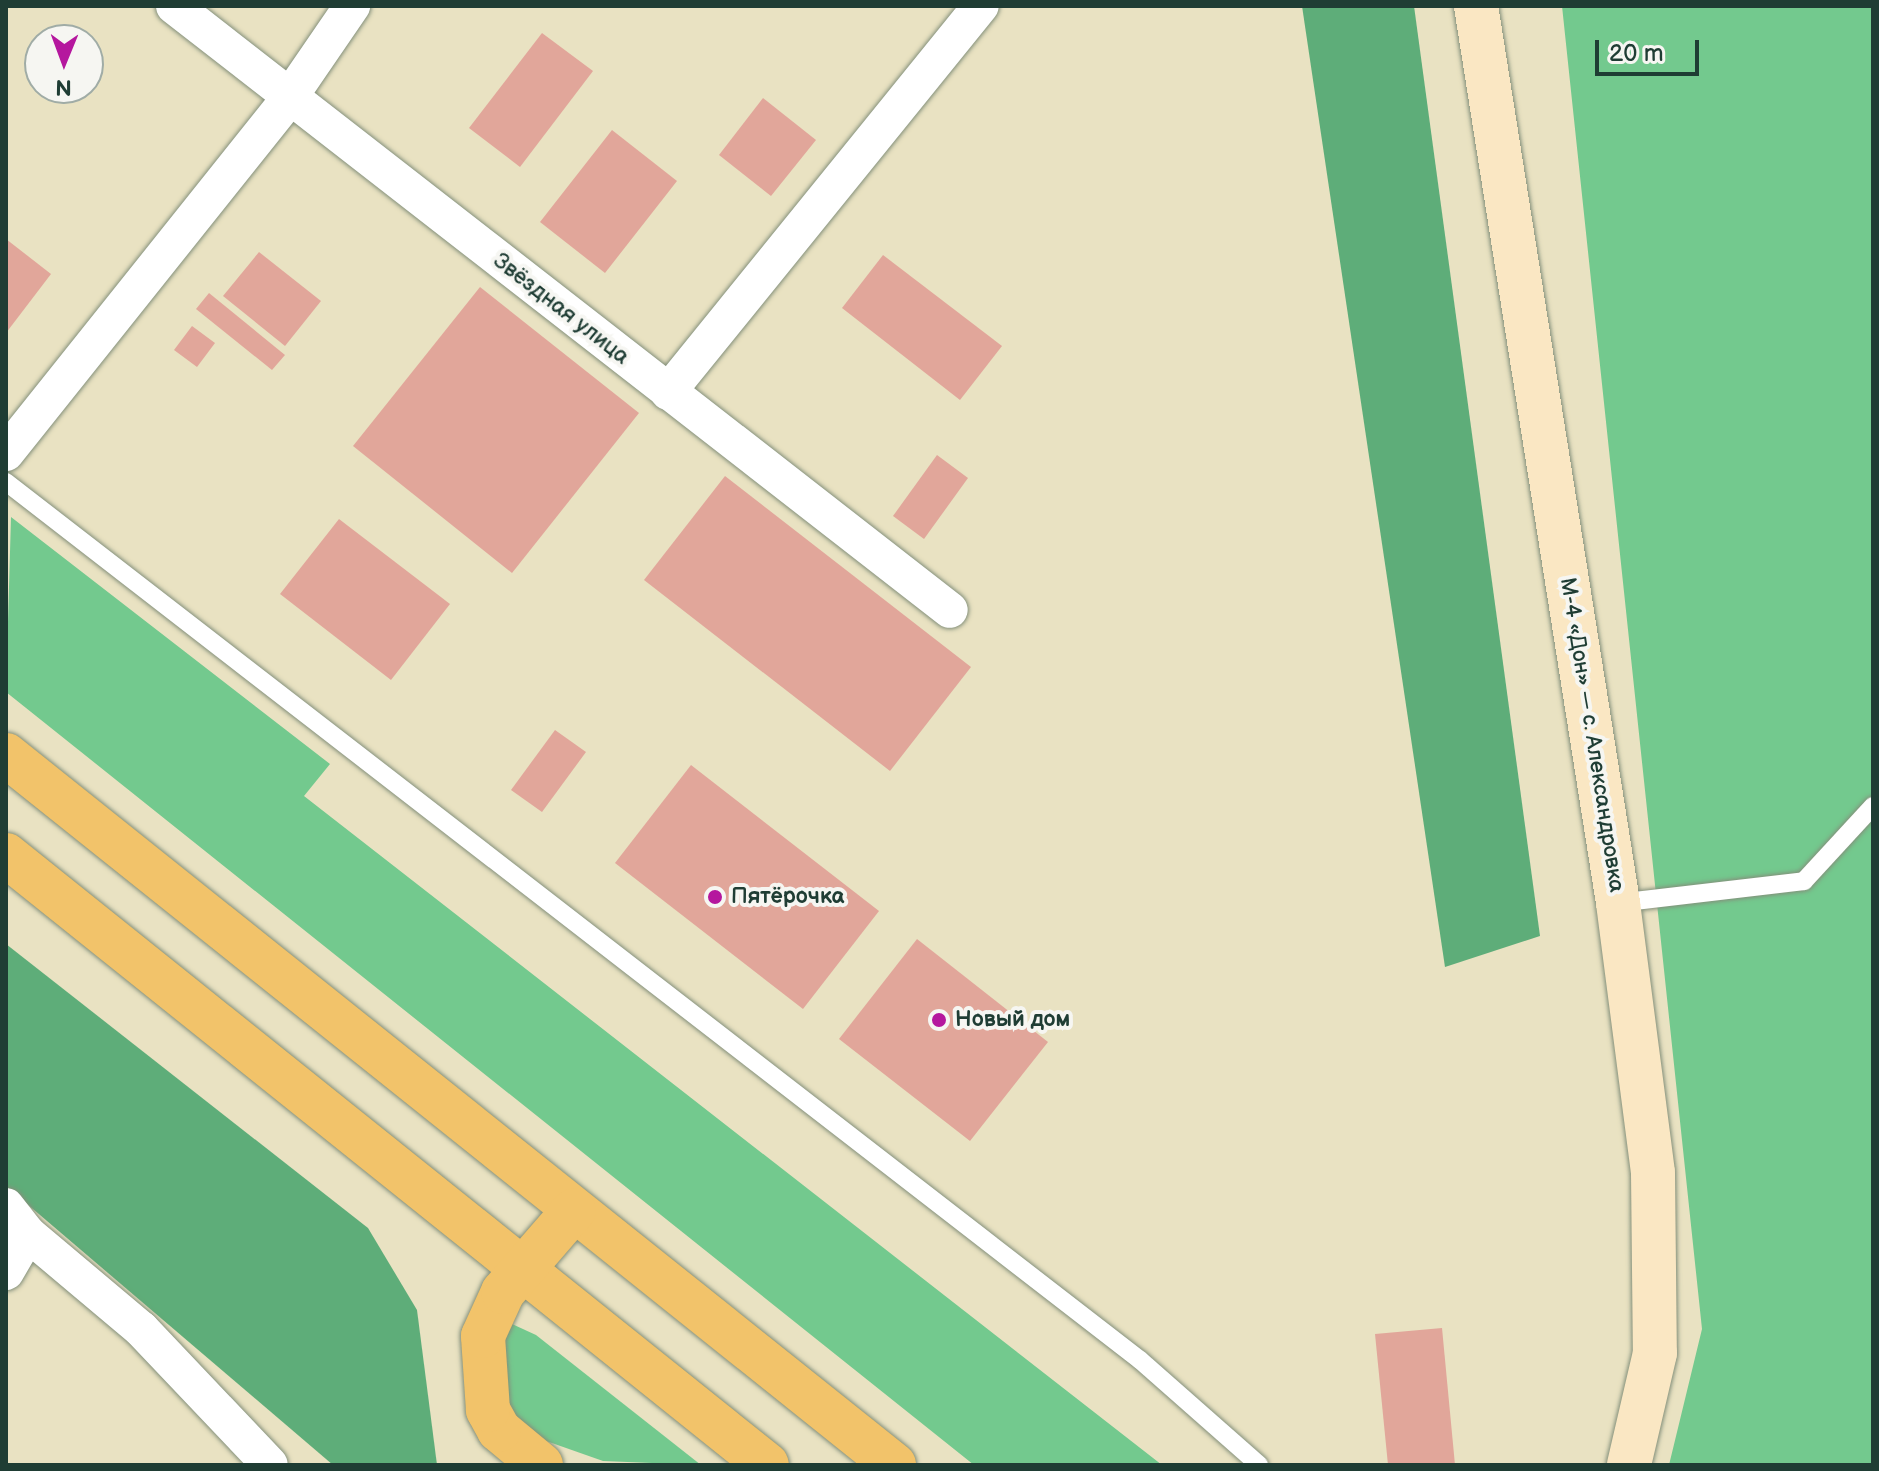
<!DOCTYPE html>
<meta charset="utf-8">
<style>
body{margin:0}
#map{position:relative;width:1879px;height:1471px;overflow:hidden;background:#e9e2c2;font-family:"Balsamiq Sans",sans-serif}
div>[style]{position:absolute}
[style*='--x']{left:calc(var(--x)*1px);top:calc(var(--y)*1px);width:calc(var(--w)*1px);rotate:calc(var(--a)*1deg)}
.green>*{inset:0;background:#73c98e}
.forest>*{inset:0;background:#5ead79}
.building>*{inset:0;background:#e1a69a}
.roads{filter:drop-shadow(0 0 2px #84907b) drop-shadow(0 0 2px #84907b)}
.lane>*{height:18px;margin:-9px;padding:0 9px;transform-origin:9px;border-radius:9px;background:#fff}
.street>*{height:36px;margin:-18px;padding:0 18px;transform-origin:18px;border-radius:18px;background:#fff}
.secondary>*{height:44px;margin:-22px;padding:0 22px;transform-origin:22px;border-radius:22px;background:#fae7c3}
.highway>*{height:44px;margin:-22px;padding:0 22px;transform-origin:22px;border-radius:22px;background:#f2c36a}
.dots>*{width:22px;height:22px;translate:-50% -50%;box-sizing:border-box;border:4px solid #f6f6f2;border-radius:50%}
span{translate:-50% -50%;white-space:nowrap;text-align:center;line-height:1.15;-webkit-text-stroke:8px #f6f6f2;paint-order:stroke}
.street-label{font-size:22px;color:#1f3d34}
.poi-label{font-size:22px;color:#1f3d34;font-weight:700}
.left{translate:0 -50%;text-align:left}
.frame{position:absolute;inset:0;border:8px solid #1f3d34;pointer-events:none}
.north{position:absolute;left:24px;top:24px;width:80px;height:80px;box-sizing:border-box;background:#f6f6f2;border:2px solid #a0aca6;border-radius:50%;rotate:181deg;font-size:22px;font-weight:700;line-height:32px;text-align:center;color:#1f3d34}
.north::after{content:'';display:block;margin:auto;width:28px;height:36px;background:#b5179e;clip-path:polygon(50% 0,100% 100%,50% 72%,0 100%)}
.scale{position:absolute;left:1595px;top:40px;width:104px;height:36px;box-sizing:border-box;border:4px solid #1f3d34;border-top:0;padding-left:10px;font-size:24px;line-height:28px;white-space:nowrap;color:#1f3d34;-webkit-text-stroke:6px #f6f6f2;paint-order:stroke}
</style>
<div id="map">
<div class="green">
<i style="clip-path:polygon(1562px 6px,1873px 6px,1873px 1465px,1669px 1465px,1702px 1329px)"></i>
<i style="clip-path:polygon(11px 517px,330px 764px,304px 796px,1162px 1465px,974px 1465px,6px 692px)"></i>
<i style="clip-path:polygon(512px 1324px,536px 1335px,701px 1465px,603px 1461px,532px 1436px,504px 1401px,503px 1331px)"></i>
</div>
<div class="forest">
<i style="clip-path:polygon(1302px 6px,1414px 6px,1540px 936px,1445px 967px)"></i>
<i style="clip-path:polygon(6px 944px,368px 1228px,417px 1310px,437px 1465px,333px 1465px,6px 1186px)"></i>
</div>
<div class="building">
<i style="clip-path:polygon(542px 33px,593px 71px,520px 167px,469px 128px)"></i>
<i style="clip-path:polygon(763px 98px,816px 140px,771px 196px,719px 155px)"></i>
<i style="clip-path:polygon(612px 130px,677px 181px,605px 273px,540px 222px)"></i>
<i style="clip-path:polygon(6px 239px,51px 274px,6px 333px)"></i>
<i style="clip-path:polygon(259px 252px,321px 301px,285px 346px,223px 296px)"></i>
<i style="clip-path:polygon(883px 255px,1002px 346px,960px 400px,842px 308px)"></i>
<i style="clip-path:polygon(480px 287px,639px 413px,512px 573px,353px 446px)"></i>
<i style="clip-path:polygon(209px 293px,285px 355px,272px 370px,196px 309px)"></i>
<i style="clip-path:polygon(192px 326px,215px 343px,197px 367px,174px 350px)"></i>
<i style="clip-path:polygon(937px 455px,968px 478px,924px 539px,893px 516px)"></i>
<i style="clip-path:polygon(725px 476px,971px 667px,890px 771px,644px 580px)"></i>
<i style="clip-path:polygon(339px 519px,450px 604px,391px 680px,280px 594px)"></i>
<i style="clip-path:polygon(555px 730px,586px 752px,542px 812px,511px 790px)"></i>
<i style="clip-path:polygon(691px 765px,879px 911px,803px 1009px,615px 863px)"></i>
<i style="clip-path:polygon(917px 939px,1048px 1042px,970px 1141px,839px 1039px)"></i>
<i style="clip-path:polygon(1442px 1328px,1455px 1465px,1388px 1465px,1375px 1334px)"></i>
</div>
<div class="roads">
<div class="lane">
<i style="--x:6;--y:482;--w:1434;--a:37.75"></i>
<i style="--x:1140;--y:1360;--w:159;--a:41.4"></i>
<i style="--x:1618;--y:903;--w:187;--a:-6.7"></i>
<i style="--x:1804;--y:881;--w:102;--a:-47.4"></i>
</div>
<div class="street">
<i style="--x:174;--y:6;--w:983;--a:37.9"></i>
<i style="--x:668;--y:392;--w:497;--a:-51"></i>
<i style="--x:6;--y:453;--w:454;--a:-51.4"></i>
<i style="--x:289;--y:98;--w:112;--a:-55.6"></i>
<i style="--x:6;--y:1206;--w:36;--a:52"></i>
<i style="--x:28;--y:1234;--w:148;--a:40.1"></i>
<i style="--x:141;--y:1329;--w:187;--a:46.5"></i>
<i style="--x:6;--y:1272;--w:44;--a:-59.9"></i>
</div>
<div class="secondary">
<i style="--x:1476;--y:6;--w:908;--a:81"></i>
<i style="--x:1618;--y:903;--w:272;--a:82.6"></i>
<i style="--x:1653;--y:1173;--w:180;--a:89.4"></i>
<i style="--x:1655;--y:1353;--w:115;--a:103.1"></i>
</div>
<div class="highway">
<i style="--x:6;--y:755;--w:1137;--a:38.64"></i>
<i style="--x:6;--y:855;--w:975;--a:38.71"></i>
<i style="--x:541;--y:1465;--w:55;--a:-140.2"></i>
<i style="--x:499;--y:1430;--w:23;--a:-119"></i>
<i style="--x:488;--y:1410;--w:74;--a:-93.9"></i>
<i style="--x:483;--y:1336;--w:48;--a:-65.6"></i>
<i style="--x:503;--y:1292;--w:108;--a:-49.1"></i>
</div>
</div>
<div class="dots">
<i style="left:715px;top:897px;background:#b5179e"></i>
<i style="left:939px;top:1020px;background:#b5179e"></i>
</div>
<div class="street-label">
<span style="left:561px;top:309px;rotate:38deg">Звёздная улица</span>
<span style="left:1592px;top:735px;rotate:81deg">М-4 «Дон» — с. Александровка</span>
</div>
<div class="poi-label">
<span class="left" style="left:731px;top:897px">Пятёрочка</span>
<span class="left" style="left:955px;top:1020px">Новый дом</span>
</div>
<div class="frame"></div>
<div class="north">N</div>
<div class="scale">20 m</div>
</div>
